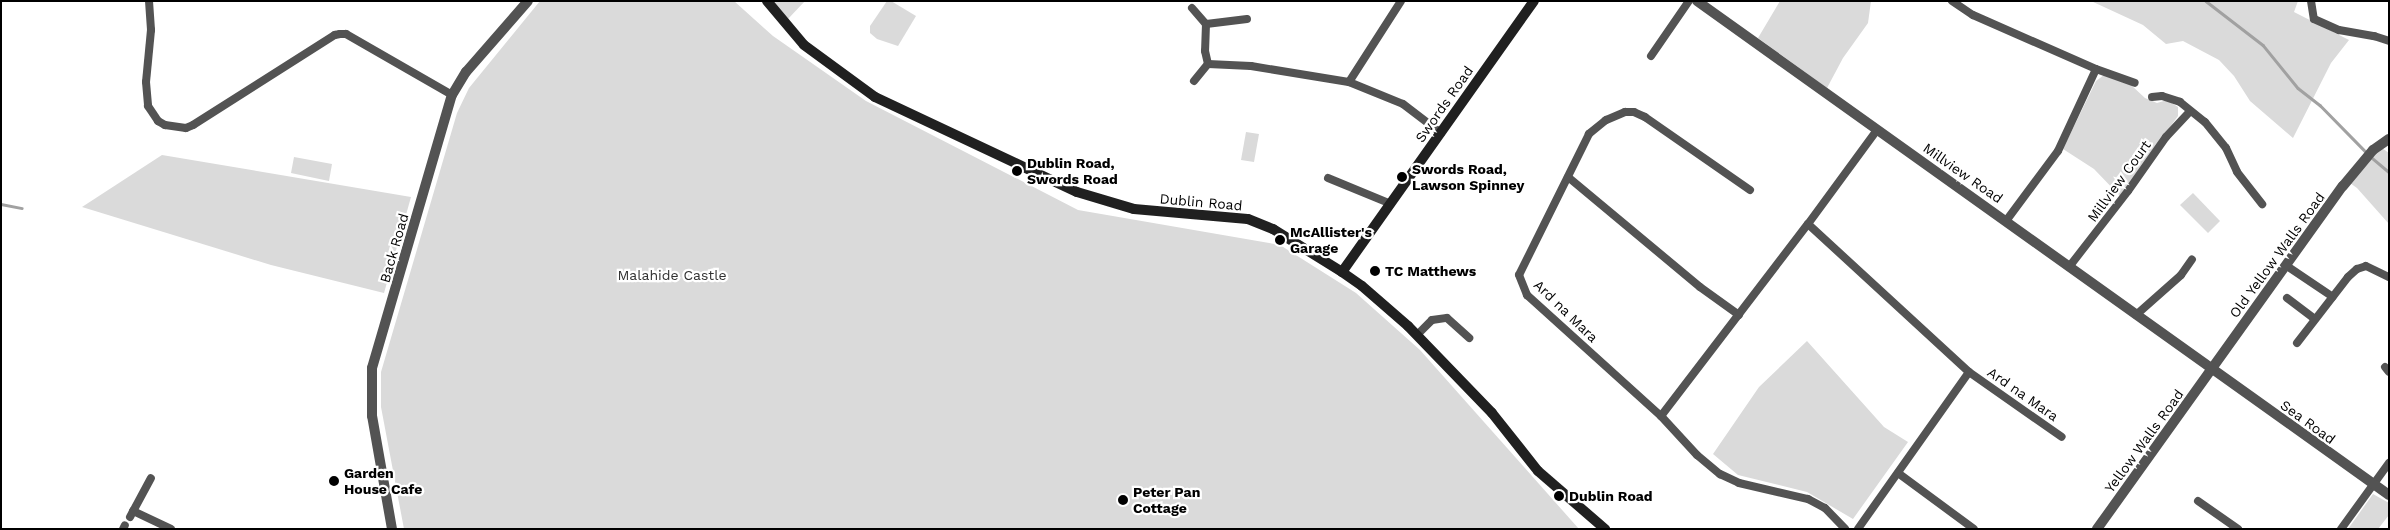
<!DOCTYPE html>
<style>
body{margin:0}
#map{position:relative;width:2390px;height:530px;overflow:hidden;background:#fff;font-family:"Work Sans",sans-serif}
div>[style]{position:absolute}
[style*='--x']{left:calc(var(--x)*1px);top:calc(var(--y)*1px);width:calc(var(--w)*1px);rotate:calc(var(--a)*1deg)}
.green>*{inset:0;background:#dadada}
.stream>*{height:2.5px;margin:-1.25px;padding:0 1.25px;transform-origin:1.25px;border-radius:1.25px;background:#a1a1a1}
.minor>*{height:8px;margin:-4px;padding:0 4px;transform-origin:4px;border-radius:4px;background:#535353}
.tertiary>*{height:10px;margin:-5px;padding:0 5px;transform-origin:5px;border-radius:5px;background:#535353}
.secondary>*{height:10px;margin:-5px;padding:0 5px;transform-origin:5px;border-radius:5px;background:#202020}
.dots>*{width:14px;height:14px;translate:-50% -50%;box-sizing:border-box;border:2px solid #fff;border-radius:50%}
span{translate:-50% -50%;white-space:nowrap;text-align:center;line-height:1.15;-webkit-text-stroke:4.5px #fff;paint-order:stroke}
.street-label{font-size:14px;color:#000}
.poi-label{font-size:14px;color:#000;font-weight:700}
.left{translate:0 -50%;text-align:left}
.park-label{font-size:14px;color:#313131}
.frame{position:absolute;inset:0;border:2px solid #000;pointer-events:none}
</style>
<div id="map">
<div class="green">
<i style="clip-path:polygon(540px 1px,734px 1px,773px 36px,866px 101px,1078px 210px,1280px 245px,1356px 293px,1420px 350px,1579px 529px,404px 529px,381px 407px,381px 372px,457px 113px,469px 88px)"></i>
<i style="clip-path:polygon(773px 1px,805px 1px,787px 20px)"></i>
<i style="clip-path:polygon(887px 1px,891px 1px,916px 16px,898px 46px,877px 39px,870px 33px,870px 26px)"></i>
<i style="clip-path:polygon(1780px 1px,1871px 1px,1868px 23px,1843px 58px,1827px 88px,1758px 38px)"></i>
<i style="clip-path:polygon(2091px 1px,2298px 1px,2294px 12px,2349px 40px,2331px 63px,2293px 138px,2250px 101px,2234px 76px,2219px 60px,2183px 41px,2166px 44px,2143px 25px)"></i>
<i style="clip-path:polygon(2104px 75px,2131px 85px,2145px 98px,2157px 103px,2167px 100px,2178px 107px,2178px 116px,2120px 196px,2094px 169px,2063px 149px,2096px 81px)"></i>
<i style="clip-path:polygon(1246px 132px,1259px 134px,1254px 162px,1241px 160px)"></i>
<i style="clip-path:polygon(2379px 146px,2389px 153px,2389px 224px,2357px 188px,2347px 181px)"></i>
<i style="clip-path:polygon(162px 155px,411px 197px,384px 293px,271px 265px,82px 207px)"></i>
<i style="clip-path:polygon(294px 157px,332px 164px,329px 181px,291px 173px)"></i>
<i style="clip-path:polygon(2193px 193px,2220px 221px,2208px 233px,2180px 205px)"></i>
<i style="clip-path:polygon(1807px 341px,1884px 427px,1908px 442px,1853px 519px,1807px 492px,1738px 475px,1713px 454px,1759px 387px)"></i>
<i style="clip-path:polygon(2373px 494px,2389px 503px,2389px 515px,2378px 529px,2348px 529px)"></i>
</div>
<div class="stream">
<i style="--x:2206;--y:1;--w:72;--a:37.7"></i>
<i style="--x:2263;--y:45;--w:55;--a:50.9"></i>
<i style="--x:2298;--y:88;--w:28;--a:38"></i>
<i style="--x:2320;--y:105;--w:67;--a:45.6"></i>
<i style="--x:2371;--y:157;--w:23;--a:40"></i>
<i style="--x:1;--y:204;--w:21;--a:11"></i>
</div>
<div class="minor">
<i style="--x:149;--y:1;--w:29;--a:86"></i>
<i style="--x:151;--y:30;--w:52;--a:95.5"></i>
<i style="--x:146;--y:82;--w:24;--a:85"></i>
<i style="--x:148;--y:106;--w:18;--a:56"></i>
<i style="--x:158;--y:121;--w:8;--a:30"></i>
<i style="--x:165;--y:125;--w:21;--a:8"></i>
<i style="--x:186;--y:128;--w:8;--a:-23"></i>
<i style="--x:193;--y:125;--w:168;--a:-32.4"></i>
<i style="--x:335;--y:35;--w:5;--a:-11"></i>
<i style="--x:340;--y:34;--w:6;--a:0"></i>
<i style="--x:346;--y:34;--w:122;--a:29.9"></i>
<i style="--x:1952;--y:1;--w:25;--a:34"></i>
<i style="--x:1973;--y:15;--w:134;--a:23.7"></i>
<i style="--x:2096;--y:69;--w:41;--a:19.7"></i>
<i style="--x:2311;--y:1;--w:18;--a:81"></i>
<i style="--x:2314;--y:19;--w:27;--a:24"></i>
<i style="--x:2339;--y:30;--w:36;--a:10"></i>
<i style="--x:2374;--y:36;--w:16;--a:18"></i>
<i style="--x:1192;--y:8;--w:21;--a:49"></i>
<i style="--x:1247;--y:19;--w:41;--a:173"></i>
<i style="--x:1206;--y:24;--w:27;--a:92"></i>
<i style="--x:1205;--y:51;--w:13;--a:77"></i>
<i style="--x:1208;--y:64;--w:43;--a:2.7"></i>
<i style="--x:1251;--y:66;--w:99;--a:9.3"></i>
<i style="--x:1349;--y:82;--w:58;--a:22.2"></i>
<i style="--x:1403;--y:104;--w:48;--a:37.3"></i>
<i style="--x:1651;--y:56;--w:67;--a:-55.4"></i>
<i style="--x:1194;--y:81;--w:22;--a:-51"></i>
<i style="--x:1349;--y:82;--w:96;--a:-57.3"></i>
<i style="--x:2152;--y:97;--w:10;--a:-6"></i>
<i style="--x:2162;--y:96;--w:19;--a:18"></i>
<i style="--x:2180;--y:102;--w:32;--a:39"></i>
<i style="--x:2205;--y:122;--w:33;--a:51"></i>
<i style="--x:2226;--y:148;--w:26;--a:65"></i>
<i style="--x:2237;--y:172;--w:41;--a:52"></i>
<i style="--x:1568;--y:177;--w:172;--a:39.8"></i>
<i style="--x:1700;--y:287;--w:48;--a:35.7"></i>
<i style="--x:1328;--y:178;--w:68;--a:22.4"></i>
<i style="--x:1750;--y:190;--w:128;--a:-145.2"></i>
<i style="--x:1645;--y:117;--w:12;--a:-156"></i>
<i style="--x:1634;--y:112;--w:9;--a:180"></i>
<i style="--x:1625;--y:112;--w:21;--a:157"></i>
<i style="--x:1606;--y:120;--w:22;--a:141"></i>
<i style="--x:1589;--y:134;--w:157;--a:116.4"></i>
<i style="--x:1519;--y:275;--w:22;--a:68"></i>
<i style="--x:1527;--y:295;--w:181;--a:42.1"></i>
<i style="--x:1661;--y:416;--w:53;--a:47.3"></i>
<i style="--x:1697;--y:455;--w:30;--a:40"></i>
<i style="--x:1720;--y:474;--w:21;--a:25"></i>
<i style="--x:1739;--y:483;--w:71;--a:13.1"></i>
<i style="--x:1808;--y:499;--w:19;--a:28"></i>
<i style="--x:1825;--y:508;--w:29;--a:46"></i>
<i style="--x:2006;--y:221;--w:87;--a:-53.4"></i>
<i style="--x:2058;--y:151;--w:90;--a:-65.1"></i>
<i style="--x:1808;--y:224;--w:219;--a:42.6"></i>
<i style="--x:1969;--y:372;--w:192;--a:125.3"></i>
<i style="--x:2287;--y:266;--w:55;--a:34"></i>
<i style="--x:2069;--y:267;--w:96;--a:-52.2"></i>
<i style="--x:2128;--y:191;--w:66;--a:-54.9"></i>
<i style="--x:2166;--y:137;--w:35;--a:-47"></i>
<i style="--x:2287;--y:298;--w:34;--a:37"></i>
<i style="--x:2136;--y:315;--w:60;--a:-41.6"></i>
<i style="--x:2181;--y:275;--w:19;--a:-55"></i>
<i style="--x:1417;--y:335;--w:21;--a:-45"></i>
<i style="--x:1432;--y:320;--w:15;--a:-8"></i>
<i style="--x:1447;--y:318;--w:30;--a:42"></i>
<i style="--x:2297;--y:343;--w:83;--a:-52.3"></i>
<i style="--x:2348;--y:277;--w:12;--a:-42"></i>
<i style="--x:2357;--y:269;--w:9;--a:-18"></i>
<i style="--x:2366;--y:266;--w:25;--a:26"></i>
<i style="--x:2385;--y:367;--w:6;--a:51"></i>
<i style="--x:1969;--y:372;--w:113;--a:35"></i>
<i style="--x:1661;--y:416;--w:242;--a:-52.6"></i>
<i style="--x:1808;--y:224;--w:117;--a:-53.7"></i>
<i style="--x:1898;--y:473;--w:94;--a:36.4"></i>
<i style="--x:2198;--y:501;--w:49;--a:35"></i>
<i style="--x:133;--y:511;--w:42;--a:25.3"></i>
<i style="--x:130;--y:517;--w:44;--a:-61.7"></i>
<i style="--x:123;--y:529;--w:4;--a:-63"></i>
<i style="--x:2341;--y:529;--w:82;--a:-54"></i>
</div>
<div class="tertiary">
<i style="--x:1697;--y:1;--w:850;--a:35.52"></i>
<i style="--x:392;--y:529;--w:115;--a:-100"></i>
<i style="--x:372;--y:416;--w:48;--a:-90"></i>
<i style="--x:372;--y:368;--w:284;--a:-73.7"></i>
<i style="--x:452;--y:95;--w:27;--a:-59"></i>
<i style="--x:466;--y:72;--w:94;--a:-48.9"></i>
<i style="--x:2097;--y:529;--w:422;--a:-54.4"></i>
<i style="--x:2343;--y:186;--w:47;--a:-50.2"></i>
<i style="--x:2373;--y:150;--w:19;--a:-35"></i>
</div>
<div class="secondary">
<i style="--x:767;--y:1;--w:57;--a:49.9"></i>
<i style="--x:804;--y:45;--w:88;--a:36.2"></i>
<i style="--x:875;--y:97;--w:223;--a:25.2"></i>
<i style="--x:1077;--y:192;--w:59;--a:16.6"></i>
<i style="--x:1134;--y:209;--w:114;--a:5"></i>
<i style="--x:1248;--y:219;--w:27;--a:22"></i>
<i style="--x:1273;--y:229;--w:81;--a:31.9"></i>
<i style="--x:1342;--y:272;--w:24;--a:35"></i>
<i style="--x:1362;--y:286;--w:61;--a:41"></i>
<i style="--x:1408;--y:326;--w:121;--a:46"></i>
<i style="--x:1492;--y:413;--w:74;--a:51.6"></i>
<i style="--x:1538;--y:471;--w:89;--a:40.9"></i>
<i style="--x:1342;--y:272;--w:332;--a:-54.7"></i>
</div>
<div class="dots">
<i style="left:1017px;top:171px;background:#000"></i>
<i style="left:1402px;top:177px;background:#000"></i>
<i style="left:1280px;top:240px;background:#000"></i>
<i style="left:1375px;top:271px;background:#000"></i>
<i style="left:334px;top:481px;background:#000"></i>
<i style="left:1559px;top:496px;background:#000"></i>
<i style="left:1123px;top:500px;background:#000"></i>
</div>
<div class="street-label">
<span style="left:1444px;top:104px;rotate:-55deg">Swords Road</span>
<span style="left:1963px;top:173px;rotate:35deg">Millview Road</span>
<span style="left:2119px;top:181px;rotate:-54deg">Millview Court</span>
<span style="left:1201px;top:202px;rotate:5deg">Dublin Road</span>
<span style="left:394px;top:248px;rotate:-74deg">Back Road</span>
<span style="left:2277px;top:255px;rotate:-54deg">Old Yellow Walls Road</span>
<span style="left:1566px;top:311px;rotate:44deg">Ard na Mara</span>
<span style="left:2023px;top:394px;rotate:35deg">Ard na Mara</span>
<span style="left:2308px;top:422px;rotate:36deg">Sea Road</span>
<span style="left:2144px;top:441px;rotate:-54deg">Yellow Walls Road</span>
</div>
<div class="poi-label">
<span class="left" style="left:1027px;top:171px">Dublin Road,<br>Swords Road</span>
<span class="left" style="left:1412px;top:177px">Swords Road,<br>Lawson Spinney</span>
<span class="left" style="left:1290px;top:240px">McAllister's<br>Garage</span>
<span class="left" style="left:1385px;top:271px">TC Matthews</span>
<span class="left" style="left:344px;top:481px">Garden<br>House Cafe</span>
<span class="left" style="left:1133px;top:500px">Peter Pan<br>Cottage</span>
<span class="left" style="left:1569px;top:496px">Dublin Road</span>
</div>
<div class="park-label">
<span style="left:672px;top:275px">Malahide Castle</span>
</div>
<div class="frame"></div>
</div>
